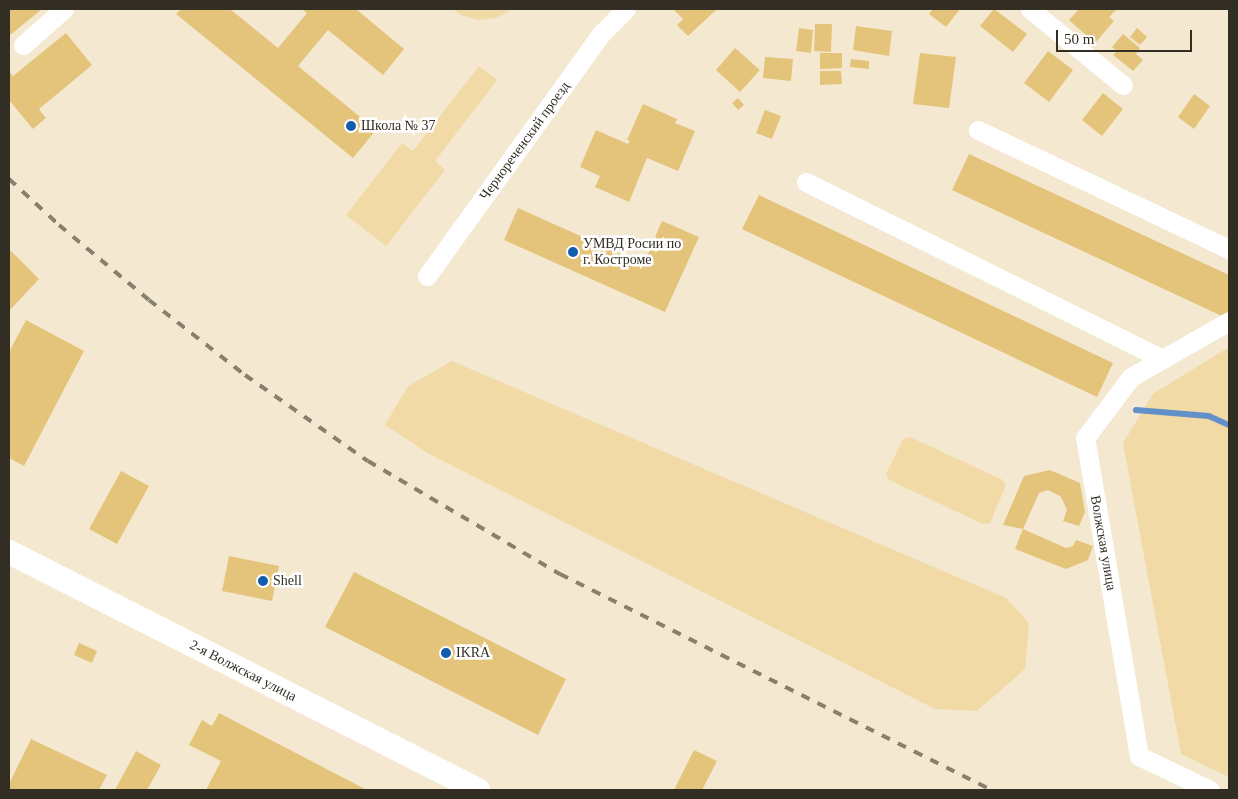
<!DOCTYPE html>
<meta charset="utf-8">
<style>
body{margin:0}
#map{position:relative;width:1238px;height:799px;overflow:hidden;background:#f4e9d0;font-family:Georgia,serif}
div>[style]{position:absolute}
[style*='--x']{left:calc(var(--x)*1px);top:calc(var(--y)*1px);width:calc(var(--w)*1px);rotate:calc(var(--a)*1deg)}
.green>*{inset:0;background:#f1daa5}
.stream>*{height:5.5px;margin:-2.75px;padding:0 2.75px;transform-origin:2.75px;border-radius:2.75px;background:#6290c9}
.building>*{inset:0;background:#e4c47a}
.minor>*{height:19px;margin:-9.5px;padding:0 9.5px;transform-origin:9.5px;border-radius:9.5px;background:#fff}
.tertiary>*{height:24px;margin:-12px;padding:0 12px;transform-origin:12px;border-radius:12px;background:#fff}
.rail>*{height:4px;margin-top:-2px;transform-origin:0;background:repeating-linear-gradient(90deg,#87806f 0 9px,transparent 0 18px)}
.dots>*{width:14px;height:14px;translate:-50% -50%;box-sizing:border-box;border:2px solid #fff;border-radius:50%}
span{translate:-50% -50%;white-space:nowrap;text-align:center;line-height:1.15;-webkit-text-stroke:5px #fff;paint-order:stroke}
.poi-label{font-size:14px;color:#322e24}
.left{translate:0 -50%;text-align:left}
.street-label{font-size:14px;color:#322e24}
.frame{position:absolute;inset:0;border:10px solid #322e24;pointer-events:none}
.scale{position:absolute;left:1056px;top:30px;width:136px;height:22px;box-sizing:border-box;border:2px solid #322e24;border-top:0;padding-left:6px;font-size:15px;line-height:18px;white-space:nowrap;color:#322e24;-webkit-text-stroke:4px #fff;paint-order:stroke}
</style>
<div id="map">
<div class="green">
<i style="clip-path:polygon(452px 9px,512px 9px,496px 18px,479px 20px,463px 16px)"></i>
<i style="clip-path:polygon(479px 66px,497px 80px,435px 161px,445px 170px,386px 246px,346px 215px,402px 143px,413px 151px)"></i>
<i style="clip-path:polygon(1229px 347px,1229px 777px,1181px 754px,1123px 443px,1153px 394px)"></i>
<i style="clip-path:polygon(452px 361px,1006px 598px,1029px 623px,1025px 669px,977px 711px,935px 709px,431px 455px,385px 425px,408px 386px)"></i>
<i style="clip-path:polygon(910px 437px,1003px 480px,1006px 485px,990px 523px,983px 524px,889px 480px,886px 474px,903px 439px)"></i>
</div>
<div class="stream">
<i style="--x:1136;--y:410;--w:73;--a:4.7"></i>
<i style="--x:1209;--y:416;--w:22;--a:24"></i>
</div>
<div class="building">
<i style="clip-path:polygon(11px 9px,42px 9px,9px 36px,9px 11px)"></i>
<i style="clip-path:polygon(181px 9px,230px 9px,278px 48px,307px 13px,301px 9px,356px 9px,404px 49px,383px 75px,328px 30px,298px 66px,376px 130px,353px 158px,176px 14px)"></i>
<i style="clip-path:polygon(673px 9px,715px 9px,716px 10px,688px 36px,677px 25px,683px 19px)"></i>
<i style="clip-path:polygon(933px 9px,960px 9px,946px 27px,929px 14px)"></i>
<i style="clip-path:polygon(994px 9px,1027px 34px,1013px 52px,980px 26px)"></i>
<i style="clip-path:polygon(1079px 9px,1117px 9px,1109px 17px,1114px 21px,1095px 43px,1069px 20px)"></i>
<i style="clip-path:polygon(815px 24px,832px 24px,831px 52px,814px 51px)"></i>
<i style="clip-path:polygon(856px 26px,892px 31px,889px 56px,853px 50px)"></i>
<i style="clip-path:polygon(799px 28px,813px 30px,811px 53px,796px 51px)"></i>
<i style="clip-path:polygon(1137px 28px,1147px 37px,1140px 45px,1130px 37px)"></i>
<i style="clip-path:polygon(66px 33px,92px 65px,39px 109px,46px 118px,33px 129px,9px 100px,9px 71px,13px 76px)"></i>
<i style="clip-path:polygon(1123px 34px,1140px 48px,1136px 54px,1143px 60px,1133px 71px,1113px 55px,1117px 51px,1112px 47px)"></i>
<i style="clip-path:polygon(735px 48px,760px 70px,740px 92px,716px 70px)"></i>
<i style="clip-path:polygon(1048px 51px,1073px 70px,1049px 102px,1024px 83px)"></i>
<i style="clip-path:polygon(820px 53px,842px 53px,842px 68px,820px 69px)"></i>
<i style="clip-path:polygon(920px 53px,956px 57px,949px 108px,913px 104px)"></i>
<i style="clip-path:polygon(765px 57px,793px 59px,791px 81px,763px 78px)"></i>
<i style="clip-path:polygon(851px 59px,869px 61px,869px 69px,850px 67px)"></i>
<i style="clip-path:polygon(820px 71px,841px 71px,842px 84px,820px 85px)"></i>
<i style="clip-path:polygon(1103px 93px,1123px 109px,1102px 136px,1082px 120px)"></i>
<i style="clip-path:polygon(1194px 94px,1210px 106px,1194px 129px,1178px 117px)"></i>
<i style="clip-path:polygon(738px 98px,744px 105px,738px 110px,732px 103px)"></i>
<i style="clip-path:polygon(643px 104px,677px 119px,675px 123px,695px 131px,678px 171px,647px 158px,629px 202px,595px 187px,600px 176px,580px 167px,596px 130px,628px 144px,630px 141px,627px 140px)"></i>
<i style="clip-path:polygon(765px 110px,781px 116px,772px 139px,756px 133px)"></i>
<i style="clip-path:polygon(969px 154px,1229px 275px,1229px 310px,1226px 318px,952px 190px)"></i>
<i style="clip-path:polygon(759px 195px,1113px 363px,1097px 397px,742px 229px)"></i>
<i style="clip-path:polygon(518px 208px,643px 264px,662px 221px,699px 237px,665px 312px,504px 240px)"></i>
<i style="clip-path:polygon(9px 249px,39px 279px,9px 311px)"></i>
<i style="clip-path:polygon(26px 320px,84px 351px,24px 466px,9px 458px,9px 352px)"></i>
<i style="clip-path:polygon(1050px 470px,1080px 483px,1085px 512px,1079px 526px,1063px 521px,1067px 510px,1063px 501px,1060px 496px,1048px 490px,1039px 493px,1023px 529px,1003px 525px,1024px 476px)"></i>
<i style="clip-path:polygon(121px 471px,149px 486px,117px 544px,89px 529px)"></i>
<i style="clip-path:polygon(1023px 529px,1066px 548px,1073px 546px,1076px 540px,1093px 546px,1088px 560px,1066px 569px,1015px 549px)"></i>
<i style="clip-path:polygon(229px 556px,279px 566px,272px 601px,222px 591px)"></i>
<i style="clip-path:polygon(354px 572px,566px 679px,538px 735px,325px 627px)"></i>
<i style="clip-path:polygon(79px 643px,97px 651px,92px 663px,74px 655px)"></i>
<i style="clip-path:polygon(219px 713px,367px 790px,206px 790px,221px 761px,189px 745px,202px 720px,212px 726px)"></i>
<i style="clip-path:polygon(31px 739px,107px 775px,99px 790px,9px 790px,9px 784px)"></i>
<i style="clip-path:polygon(694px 750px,717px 761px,702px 790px,674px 790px)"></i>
<i style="clip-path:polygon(136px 751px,161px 765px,147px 790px,115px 790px)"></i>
</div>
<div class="minor">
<i style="--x:1030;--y:9;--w:120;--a:39.3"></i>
<i style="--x:23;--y:45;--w:55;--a:-41.3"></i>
<i style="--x:978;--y:130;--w:278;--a:25.4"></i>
<i style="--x:806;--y:182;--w:398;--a:26.4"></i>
<i style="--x:427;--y:276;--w:298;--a:-54.3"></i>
<i style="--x:601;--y:34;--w:35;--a:-45"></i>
<i style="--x:1210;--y:790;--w:79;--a:-154.4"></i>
<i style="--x:1139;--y:756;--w:323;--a:-99.6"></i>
<i style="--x:1085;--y:438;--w:76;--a:-53"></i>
<i style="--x:1131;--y:377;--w:113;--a:-29.7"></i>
</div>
<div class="tertiary">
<i style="--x:9;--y:552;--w:526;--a:26.91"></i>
</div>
<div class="rail">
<i style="--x:9;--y:179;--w:68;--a:42.6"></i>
<i style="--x:59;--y:225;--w:117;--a:39.8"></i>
<i style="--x:149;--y:300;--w:122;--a:38"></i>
<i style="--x:245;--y:375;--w:150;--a:35"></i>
<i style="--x:368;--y:461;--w:223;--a:30.5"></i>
<i style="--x:560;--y:574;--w:482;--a:26.6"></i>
</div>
<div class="dots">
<i style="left:351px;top:126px;background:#0f5dac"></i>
<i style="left:573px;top:252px;background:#0f5dac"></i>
<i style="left:263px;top:581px;background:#0f5dac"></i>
<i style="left:446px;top:653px;background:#0f5dac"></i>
</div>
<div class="poi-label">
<span class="left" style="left:361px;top:126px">Школа № 37</span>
<span class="left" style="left:583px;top:252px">УМВД Росии по<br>г. Костроме</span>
<span class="left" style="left:273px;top:581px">Shell</span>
<span class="left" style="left:456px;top:653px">IKRA</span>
</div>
<div class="street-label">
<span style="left:525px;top:141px;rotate:-54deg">Чернореченский проезд</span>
<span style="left:1103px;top:543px;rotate:80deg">Волжская улица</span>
<span style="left:243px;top:671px;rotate:27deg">2-я Волжская улица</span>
</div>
<div class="frame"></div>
<div class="scale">50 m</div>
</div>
